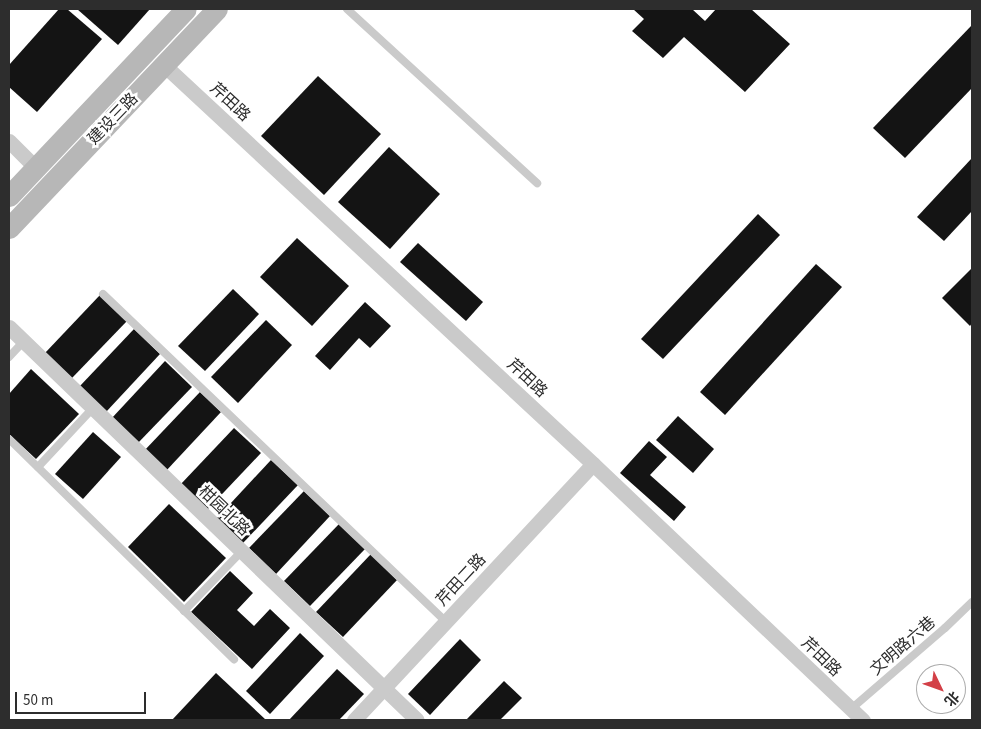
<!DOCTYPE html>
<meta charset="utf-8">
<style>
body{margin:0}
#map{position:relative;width:981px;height:729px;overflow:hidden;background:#fff;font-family:"Source Sans 3","Noto Sans SC",sans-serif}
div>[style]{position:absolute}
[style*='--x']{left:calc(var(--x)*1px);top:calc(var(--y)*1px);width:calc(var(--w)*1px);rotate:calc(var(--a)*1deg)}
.building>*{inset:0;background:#141414}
.service>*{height:8px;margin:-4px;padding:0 4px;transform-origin:4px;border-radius:4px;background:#cacaca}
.minor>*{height:15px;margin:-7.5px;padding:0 7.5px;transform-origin:7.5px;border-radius:7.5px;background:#cacaca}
.secondary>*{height:21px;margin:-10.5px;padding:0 10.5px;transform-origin:10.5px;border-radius:10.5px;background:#b7b7b7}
span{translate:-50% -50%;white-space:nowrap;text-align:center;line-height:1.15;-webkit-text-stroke:5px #fff;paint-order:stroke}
.street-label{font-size:16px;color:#2d2d2d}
.frame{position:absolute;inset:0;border:10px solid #2d2d2d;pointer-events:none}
.north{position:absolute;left:916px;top:664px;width:50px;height:50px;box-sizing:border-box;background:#fff;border:1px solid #ababab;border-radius:50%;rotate:132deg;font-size:14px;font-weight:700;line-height:20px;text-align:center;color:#2d2d2d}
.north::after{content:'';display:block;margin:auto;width:18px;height:22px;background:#d34047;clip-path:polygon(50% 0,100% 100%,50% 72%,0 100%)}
.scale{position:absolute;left:15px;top:692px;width:131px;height:22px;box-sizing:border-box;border:2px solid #2d2d2d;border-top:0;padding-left:6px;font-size:15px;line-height:18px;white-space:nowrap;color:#2d2d2d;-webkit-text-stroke:4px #fff;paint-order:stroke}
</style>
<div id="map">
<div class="building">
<i style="clip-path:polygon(59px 9px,67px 9px,102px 39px,37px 112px,9px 87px,9px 65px)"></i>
<i style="clip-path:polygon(77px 9px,150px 9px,118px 45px)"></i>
<i style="clip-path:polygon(633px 9px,692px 9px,705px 21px,716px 9px,751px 9px,790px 44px,745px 92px,684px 37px,663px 58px,632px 31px,644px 19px)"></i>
<i style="clip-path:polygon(972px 25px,972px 88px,905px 158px,873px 128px)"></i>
<i style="clip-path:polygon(318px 76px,381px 134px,324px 195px,261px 136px)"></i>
<i style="clip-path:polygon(389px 147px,440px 194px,390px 249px,338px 202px)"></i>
<i style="clip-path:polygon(972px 158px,972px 211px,944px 241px,917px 217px)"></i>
<i style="clip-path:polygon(758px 214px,780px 235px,663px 359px,641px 339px)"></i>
<i style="clip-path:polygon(297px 238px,349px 286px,312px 326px,260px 277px)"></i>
<i style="clip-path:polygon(418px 243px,483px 302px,466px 321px,400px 262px)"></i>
<i style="clip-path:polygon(816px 264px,842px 287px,725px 415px,700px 392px)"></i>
<i style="clip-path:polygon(972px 268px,972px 323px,970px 326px,942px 298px)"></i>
<i style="clip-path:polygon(233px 289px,259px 314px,205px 371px,178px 346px)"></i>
<i style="clip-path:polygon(100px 295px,127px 321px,72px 378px,45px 353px)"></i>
<i style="clip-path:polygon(365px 302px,391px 326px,370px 348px,359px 338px,330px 370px,315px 356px)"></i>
<i style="clip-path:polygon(266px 320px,292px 345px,238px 403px,211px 377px)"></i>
<i style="clip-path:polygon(134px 329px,160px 354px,106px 412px,79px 387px)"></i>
<i style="clip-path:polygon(165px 361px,192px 387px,137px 444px,111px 419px)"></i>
<i style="clip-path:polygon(31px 369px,79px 414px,36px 459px,9px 434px,9px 394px)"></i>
<i style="clip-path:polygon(200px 392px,221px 412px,165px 472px,143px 452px)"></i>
<i style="clip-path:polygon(678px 416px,714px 449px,693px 473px,656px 440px)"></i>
<i style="clip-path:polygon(234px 428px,261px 453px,207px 510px,180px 485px)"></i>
<i style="clip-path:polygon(93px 432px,121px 457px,83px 499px,55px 474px)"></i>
<i style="clip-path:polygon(649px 441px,667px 457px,650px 475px,686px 507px,674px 521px,620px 473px)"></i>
<i style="clip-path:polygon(271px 460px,298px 485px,243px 543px,217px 518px)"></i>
<i style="clip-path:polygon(304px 491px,330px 516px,276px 574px,249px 548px)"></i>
<i style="clip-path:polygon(169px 504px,226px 558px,184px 602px,128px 547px)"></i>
<i style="clip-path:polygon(339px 524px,365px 549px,310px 606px,284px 581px)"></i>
<i style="clip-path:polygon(371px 554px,397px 580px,343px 637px,316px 612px)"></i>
<i style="clip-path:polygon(230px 571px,253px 593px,237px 610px,254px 626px,270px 609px,290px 628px,252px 669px,191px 612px)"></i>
<i style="clip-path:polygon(300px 633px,324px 656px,270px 714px,246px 691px)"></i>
<i style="clip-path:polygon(460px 639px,481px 660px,430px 715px,408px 694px)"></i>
<i style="clip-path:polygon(337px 669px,364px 694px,339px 720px,289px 720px)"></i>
<i style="clip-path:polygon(216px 673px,266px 720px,172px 720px)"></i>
<i style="clip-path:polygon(504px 681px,522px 698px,500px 720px,466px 720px)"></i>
</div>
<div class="service">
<i style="--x:347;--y:9;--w:258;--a:42.5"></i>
<i style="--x:103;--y:294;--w:475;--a:43.7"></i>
<i style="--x:9;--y:357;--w:22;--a:-47"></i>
<i style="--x:9;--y:439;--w:315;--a:44.4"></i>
<i style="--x:38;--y:467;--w:81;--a:-47"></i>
<i style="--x:184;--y:611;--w:82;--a:-46"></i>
<i style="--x:851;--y:709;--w:124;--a:-40.8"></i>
<i style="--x:945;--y:628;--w:37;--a:-44"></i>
</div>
<div class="minor">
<i style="--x:164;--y:65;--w:586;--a:42.92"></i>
<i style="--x:593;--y:464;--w:372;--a:43.5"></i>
<i style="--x:9;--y:141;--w:38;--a:45"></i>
<i style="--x:9;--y:327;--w:566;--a:43.93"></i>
<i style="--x:354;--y:720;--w:350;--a:-47"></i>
</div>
<div class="secondary">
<i style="--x:9;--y:196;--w:257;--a:-46.6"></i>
<i style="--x:9;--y:228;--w:302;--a:-46.5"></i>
</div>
<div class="street-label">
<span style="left:230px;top:102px;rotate:43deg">芹田路</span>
<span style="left:113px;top:119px;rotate:-46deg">建设三路</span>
<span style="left:527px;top:378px;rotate:43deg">芹田路</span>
<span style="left:224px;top:511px;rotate:44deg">柑园北路</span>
<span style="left:461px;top:580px;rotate:-47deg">芹田二路</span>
<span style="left:903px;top:646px;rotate:-41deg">文明路六巷</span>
<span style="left:821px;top:657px;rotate:44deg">芹田路</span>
</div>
<div class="frame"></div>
<div class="north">北</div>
<div class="scale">50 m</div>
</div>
